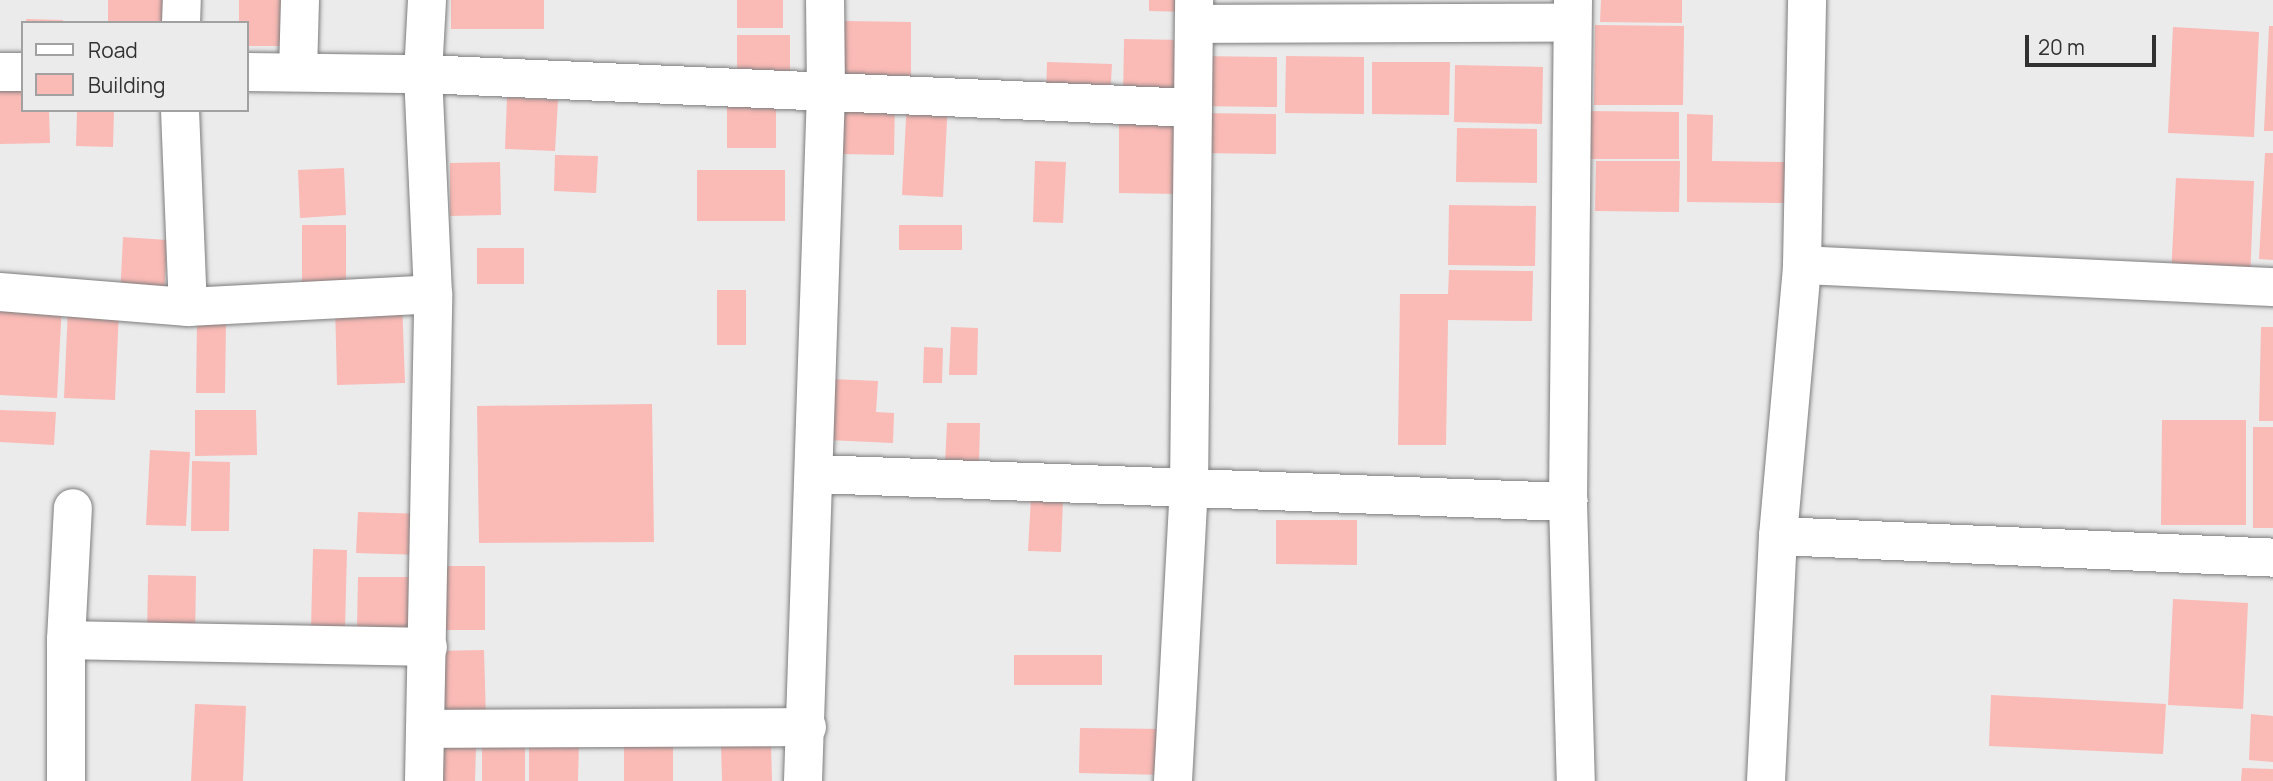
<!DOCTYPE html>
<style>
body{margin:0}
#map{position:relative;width:2273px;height:781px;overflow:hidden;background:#ebebec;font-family:Manrope,sans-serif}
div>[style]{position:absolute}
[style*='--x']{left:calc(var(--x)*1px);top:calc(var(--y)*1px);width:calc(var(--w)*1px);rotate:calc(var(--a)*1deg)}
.building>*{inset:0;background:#fabab5}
.roads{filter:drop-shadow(0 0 2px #7d7d7e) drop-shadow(0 0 2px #7d7d7e)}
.minor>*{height:38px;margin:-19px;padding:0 19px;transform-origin:19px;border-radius:19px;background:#fff}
span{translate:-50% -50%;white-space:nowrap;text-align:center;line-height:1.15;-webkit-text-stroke:7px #ebebec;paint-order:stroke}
.legend{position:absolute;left:21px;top:21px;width:228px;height:91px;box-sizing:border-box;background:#ebebec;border:2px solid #a1a1a1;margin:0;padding:9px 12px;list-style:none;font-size:21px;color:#313131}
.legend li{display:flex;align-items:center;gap:14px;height:35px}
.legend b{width:35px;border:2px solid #a1a1a1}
.scale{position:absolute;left:2025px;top:35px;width:131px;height:32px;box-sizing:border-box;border:4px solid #313131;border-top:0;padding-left:9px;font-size:21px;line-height:24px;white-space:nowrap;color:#313131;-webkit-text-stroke:5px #ebebec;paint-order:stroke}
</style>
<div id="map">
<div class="building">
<i style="clip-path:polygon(108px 0,172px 0,172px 23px,108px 23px)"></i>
<i style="clip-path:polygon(239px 0,288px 0,288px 46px,247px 46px,247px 23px,239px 23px)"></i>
<i style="clip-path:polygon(451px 0,544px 0,544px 29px,451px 29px)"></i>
<i style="clip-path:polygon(737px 0,783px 0,783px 28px,737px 28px)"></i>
<i style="clip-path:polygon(1149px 0,1187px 0,1187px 12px,1149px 11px)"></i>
<i style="clip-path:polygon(1601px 0,1682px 0,1682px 23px,1600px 22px)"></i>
<i style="clip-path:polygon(26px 19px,63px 20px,63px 23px,26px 23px)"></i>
<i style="clip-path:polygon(844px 21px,911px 22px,911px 86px,844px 86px)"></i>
<i style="clip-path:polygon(1595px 25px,1684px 26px,1683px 105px,1594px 105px)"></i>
<i style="clip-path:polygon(2269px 26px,2273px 26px,2273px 131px,2264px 131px)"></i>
<i style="clip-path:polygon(2173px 27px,2259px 32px,2254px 137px,2168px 133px)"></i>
<i style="clip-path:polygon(737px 35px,790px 35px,790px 84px,737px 84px)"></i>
<i style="clip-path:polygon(1124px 39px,1187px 40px,1187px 105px,1123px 104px)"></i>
<i style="clip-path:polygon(1196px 56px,1277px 57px,1277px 107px,1195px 106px)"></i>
<i style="clip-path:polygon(1286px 56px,1364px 57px,1364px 114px,1285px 113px)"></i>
<i style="clip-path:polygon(1047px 62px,1112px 64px,1110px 99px,1046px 97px)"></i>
<i style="clip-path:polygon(1372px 62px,1450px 62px,1449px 115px,1372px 114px)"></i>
<i style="clip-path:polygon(1455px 65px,1543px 67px,1542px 124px,1454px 122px)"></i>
<i style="clip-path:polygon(0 85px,23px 85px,23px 110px,49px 110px,50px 143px,0 144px)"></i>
<i style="clip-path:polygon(841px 96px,895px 97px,894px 155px,840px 154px)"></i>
<i style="clip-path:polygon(507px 97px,558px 100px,555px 151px,505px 149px)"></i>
<i style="clip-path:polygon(907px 99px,948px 101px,943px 197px,902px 195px)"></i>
<i style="clip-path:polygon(727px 105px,776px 105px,776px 148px,727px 148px)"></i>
<i style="clip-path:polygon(77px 110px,114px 110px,113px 147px,76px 146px)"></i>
<i style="clip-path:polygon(1586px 111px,1679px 112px,1679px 159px,1586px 159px)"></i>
<i style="clip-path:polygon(1201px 113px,1276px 114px,1276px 154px,1201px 153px)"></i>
<i style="clip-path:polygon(1687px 114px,1713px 115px,1712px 161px,1785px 162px,1785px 203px,1687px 202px)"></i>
<i style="clip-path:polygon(1119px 115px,1180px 115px,1179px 194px,1119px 193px)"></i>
<i style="clip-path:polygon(1457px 128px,1537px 129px,1537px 183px,1456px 182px)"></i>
<i style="clip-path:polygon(2265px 153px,2273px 153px,2273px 260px,2259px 259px)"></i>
<i style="clip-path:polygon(555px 155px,598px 156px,596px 193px,554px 191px)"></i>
<i style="clip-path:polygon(1035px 161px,1066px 162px,1063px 223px,1033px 222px)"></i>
<i style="clip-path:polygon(1596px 161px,1680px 161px,1679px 212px,1595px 211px)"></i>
<i style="clip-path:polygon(500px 162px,501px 215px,450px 216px,450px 163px)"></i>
<i style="clip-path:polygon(344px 168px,346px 215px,300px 218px,298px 170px)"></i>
<i style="clip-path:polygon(697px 170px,785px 170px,785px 221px,697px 221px)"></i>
<i style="clip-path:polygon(2176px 178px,2254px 181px,2250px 280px,2171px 276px)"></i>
<i style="clip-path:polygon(1449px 205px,1536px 206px,1535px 266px,1448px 265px)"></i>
<i style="clip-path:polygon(302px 225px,346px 225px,346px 290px,302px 290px)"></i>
<i style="clip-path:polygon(899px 225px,962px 225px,962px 250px,899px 250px)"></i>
<i style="clip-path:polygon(123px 237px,167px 240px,164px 300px,120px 297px)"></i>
<i style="clip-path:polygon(477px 248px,524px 248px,524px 284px,477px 284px)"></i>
<i style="clip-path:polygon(1449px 270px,1533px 271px,1532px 321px,1448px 320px,1446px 445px,1398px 445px,1400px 294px,1448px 294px)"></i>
<i style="clip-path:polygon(717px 290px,746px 290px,746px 345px,717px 345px)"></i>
<i style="clip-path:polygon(402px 300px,405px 383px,337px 385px,335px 302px)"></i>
<i style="clip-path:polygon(0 302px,62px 304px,57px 398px,0 395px)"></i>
<i style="clip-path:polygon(68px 308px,119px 311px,115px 400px,64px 398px)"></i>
<i style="clip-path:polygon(197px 321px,226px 321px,225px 393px,196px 393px)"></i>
<i style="clip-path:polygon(951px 327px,978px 328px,977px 375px,949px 375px)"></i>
<i style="clip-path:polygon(2261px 327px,2273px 327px,2273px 421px,2259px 421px)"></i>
<i style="clip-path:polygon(924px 347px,943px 348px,942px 383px,923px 383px)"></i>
<i style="clip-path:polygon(831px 379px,878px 381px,876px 412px,894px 413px,893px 443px,828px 440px)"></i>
<i style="clip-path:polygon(652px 404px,654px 542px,479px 543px,477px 406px)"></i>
<i style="clip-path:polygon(0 410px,56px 412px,54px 445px,0 442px)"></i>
<i style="clip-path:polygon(195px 410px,256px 410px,257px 455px,195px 456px)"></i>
<i style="clip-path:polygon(2162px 420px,2246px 420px,2246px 525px,2161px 525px)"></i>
<i style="clip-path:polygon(947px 423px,980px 423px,979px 466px,945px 464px)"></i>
<i style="clip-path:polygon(2253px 427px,2273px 427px,2273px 528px,2253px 528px)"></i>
<i style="clip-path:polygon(150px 450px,190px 452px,186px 526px,146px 525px)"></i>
<i style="clip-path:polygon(192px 461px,230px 462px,229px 531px,191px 531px)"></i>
<i style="clip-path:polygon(1031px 497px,1063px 499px,1061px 552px,1028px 551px)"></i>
<i style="clip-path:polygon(358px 512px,426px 514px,424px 555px,356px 553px)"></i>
<i style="clip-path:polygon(1276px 520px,1357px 520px,1357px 565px,1276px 564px)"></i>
<i style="clip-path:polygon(313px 549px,347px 550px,345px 629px,311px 628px)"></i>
<i style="clip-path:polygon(437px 566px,485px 566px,485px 630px,437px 630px)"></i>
<i style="clip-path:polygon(148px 575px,196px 576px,195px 640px,147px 639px)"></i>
<i style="clip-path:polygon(358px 577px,419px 577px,417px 629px,357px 628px)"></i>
<i style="clip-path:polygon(2173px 599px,2248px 603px,2243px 709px,2168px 705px)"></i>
<i style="clip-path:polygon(484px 650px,486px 720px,434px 720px,433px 651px)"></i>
<i style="clip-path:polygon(1014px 655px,1102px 655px,1102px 685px,1014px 685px)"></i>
<i style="clip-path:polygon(1991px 695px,2166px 704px,2163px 754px,1989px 746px)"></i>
<i style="clip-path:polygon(195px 704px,246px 706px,243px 781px,191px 781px)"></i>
<i style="clip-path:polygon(2251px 714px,2273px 716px,2273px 762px,2249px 760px)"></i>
<i style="clip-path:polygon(1080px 728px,1166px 729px,1165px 775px,1079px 773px)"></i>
<i style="clip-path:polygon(529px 740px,579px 741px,578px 781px,529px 781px)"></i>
<i style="clip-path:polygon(624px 740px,673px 741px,673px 781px,624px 781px)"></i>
<i style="clip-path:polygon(482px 742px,525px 742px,525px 781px,482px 781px)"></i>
<i style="clip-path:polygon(771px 744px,772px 781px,722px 781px,721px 745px)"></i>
<i style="clip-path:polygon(433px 746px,476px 747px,475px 781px,432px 781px)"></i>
<i style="clip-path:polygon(2242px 768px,2273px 769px,2273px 781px,2241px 781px)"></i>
</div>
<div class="roads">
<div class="minor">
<i style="--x:1573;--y:0;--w:502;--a:90.57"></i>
<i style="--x:1568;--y:502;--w:279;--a:88.4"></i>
<i style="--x:181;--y:23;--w:23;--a:-88"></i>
<i style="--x:1194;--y:24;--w:378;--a:-0.2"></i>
<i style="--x:0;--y:72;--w:23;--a:0"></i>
<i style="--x:247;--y:72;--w:176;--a:0.7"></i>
<i style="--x:423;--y:74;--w:770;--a:2.53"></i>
<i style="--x:298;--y:72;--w:72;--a:-88.4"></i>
<i style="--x:180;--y:110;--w:197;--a:87.7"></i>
<i style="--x:1802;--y:265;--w:472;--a:2.7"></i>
<i style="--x:0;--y:292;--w:189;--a:4.6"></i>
<i style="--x:188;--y:307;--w:245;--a:-3"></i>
<i style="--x:815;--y:474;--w:754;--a:2.13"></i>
<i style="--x:1778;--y:536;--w:495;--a:2.5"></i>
<i style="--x:66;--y:640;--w:132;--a:-87"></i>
<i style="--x:425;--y:729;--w:382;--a:-0.3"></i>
<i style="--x:66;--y:781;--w:141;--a:-90"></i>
<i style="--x:66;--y:640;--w:362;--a:1.1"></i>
<i style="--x:424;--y:781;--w:487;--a:-88.9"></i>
<i style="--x:433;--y:294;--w:220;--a:-92.6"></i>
<i style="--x:423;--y:74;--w:74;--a:-86.9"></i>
<i style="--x:803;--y:781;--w:689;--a:-88.09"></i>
<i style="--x:826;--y:92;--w:92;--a:-90.6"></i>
<i style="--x:1173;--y:781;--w:291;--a:-86.9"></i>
<i style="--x:1189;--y:490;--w:490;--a:-89.4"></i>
<i style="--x:1766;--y:781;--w:245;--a:-87.2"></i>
<i style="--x:1778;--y:536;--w:272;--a:-84.9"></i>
<i style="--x:1802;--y:265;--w:265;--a:-88.9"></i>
</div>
</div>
<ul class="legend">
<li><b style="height:9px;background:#fff"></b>Road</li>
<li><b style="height:19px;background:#fabab5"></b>Building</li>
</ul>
<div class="scale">20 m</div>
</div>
